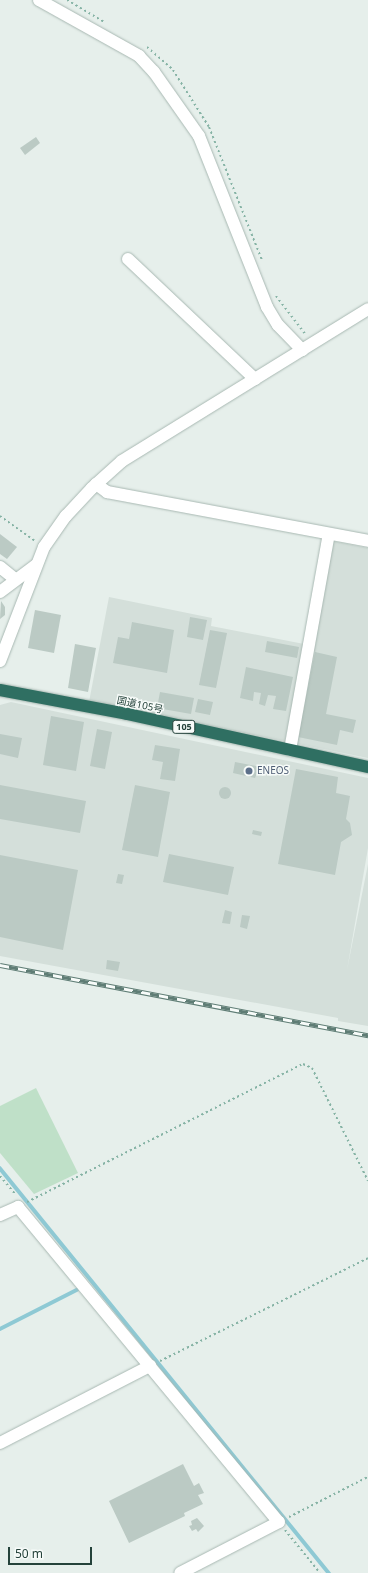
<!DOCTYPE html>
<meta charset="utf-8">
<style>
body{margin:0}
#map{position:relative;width:368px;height:1573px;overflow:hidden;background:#e6efeb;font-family:"Noto Sans","Noto Sans JP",sans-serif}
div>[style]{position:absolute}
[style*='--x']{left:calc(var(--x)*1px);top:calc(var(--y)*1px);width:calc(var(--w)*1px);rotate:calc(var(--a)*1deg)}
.built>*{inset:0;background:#d4dfda}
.green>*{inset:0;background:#bfe0c8}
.stream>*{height:3.5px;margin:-1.75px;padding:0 1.75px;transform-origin:1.75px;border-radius:1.75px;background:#8ec9d4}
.building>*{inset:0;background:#bbcac4}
.round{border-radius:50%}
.path>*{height:2px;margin-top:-1px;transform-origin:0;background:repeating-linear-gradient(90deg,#86b3a5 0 2px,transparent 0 5px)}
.roads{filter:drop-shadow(0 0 1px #a8b8b2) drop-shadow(0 0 1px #a8b8b2)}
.minor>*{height:12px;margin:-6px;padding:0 6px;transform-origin:6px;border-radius:6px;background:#fff}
.highway>*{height:12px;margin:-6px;padding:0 6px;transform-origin:6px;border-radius:6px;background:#2f6f62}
.rail>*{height:4.5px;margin-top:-2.25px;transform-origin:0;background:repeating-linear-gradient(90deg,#f7fbf9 0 9px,#5f7d75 0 18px);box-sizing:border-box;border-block:1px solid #5f7d75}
.dots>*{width:11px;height:11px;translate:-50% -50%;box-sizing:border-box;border:2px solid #f7fbf9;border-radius:50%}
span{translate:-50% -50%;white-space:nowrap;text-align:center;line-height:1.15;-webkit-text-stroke:3px #f7fbf9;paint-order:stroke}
.shield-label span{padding:1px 3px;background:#f7fbf9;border:1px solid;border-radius:3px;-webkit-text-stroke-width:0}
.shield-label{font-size:9px;color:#24423a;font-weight:700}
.street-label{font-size:10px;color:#24423a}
.service-label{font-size:10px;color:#4e5e75}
.left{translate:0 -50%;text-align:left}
.scale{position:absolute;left:8px;top:1547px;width:84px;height:18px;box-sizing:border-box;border:2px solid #24423a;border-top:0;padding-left:5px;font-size:12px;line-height:14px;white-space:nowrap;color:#24423a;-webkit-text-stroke:3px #f7fbf9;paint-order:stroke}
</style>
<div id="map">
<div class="built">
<i style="clip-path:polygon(332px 541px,368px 548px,368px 758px,294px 743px)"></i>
<i style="clip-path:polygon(109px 597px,212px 618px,211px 626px,304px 644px,285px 741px,89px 702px)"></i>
<i style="clip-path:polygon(11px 702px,368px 778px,368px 848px,347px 970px,368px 864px,368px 1026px,338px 1021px,338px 1018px,0 956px,0 705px)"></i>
</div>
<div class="green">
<i style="clip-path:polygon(36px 1088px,78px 1173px,34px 1194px,0 1153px,0 1106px)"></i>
</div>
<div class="stream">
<i style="--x:0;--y:1168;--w:522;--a:50.91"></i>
<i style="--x:0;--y:1329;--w:86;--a:-26.9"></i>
</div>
<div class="building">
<i style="clip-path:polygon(36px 137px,40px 143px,25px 155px,20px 148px)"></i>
<i style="clip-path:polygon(0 534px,17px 547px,7px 559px,0 554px)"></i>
<i style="clip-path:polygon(1px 601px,5px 607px,5px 615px,0 619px)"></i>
<i style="clip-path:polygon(35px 610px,61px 615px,54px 653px,28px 648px)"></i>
<i style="clip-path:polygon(190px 617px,207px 620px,203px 640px,187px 637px)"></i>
<i style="clip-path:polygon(132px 622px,174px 630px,167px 673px,113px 663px,118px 637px,129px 639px)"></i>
<i style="clip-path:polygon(210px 630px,227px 633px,216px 688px,199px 685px)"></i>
<i style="clip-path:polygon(267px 641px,299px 647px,297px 658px,265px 652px)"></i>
<i style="clip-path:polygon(75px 644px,96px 648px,88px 692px,68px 688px)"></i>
<i style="clip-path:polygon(315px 652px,337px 657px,326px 714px,356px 720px,353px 733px,340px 730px,337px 745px,298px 737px)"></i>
<i style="clip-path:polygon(246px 667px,293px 677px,286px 711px,273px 709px,276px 696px,268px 695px,265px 706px,259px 704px,261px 693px,254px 692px,253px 701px,240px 698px)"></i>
<i style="clip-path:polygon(160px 692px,194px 698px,191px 714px,157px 708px)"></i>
<i style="clip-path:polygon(198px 699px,213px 702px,210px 715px,195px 712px)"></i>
<i style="clip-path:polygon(51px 716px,84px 722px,76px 771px,43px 765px)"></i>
<i style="clip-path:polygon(97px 729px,112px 732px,105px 769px,90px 766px)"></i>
<i style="clip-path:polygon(0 734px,22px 738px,18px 758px,0 754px)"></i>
<i style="clip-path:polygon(155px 745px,180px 749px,175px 781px,160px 779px,163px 762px,152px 760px)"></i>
<i style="clip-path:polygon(235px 762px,266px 768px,265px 775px,257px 773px,255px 778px,233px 773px)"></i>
<i style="clip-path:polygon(296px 769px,338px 777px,336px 793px,350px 796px,346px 819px,350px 823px,352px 835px,341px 842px,335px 875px,278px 864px)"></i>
<i style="clip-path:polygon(0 785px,86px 801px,80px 833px,0 819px)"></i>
<i style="clip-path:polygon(135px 785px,170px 792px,158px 857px,122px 850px)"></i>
<i class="round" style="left:219px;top:787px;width:12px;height:12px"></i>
<i style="clip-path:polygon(253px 830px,262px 832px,261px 836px,252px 834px)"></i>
<i style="clip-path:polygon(169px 854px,234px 867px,228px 895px,163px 882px)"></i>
<i style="clip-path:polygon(0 855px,78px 870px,63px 950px,0 937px)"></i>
<i style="clip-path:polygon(118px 874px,124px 875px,122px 884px,116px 883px)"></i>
<i style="clip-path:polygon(225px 910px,232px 912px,230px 924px,222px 923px)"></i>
<i style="clip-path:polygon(242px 915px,250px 916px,247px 929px,240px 927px)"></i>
<i style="clip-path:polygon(107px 960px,120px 962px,118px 971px,106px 969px)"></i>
<i style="clip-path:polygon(183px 1464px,194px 1486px,199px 1483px,204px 1493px,198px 1495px,203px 1504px,184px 1513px,185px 1516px,129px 1543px,109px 1501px)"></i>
<i style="clip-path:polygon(197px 1518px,204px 1526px,198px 1532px,196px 1529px,192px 1531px,189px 1526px,192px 1525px,191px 1521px)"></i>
</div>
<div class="path">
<i style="--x:67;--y:0;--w:43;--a:30.7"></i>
<i style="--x:147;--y:47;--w:35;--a:41"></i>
<i style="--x:173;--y:70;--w:67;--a:57.7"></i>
<i style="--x:209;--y:127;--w:143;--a:68.3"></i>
<i style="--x:276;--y:296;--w:49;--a:52.4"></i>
<i style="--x:0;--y:516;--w:43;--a:35.5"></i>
<i style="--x:0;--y:1176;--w:25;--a:50"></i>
<i style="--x:27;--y:1202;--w:309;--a:-26.6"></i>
<i style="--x:303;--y:1064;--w:10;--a:24"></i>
<i style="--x:312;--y:1068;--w:126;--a:63.6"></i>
<i style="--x:160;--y:1361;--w:232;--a:-26.3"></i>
<i style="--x:289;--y:1517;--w:89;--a:-26.9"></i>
<i style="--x:285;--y:1530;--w:55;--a:50.9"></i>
</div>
<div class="roads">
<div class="minor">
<i style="--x:39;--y:0;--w:115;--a:29.2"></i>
<i style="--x:139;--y:56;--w:22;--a:47"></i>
<i style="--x:154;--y:72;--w:78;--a:54.9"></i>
<i style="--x:199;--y:136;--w:184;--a:68.3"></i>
<i style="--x:267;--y:307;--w:21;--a:59"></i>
<i style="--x:278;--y:325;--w:35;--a:46"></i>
<i style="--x:128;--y:259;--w:175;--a:43.4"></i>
<i style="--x:96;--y:484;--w:14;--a:36"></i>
<i style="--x:107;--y:492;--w:266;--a:10.6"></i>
<i style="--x:0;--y:567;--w:19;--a:39"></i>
<i style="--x:0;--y:592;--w:45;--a:-36.9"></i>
<i style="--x:0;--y:661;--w:122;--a:-68.9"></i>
<i style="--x:44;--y:547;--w:38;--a:-55"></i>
<i style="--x:66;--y:516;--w:38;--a:-47"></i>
<i style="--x:92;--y:488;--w:40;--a:-42"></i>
<i style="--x:122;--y:461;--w:289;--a:-31.7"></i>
<i style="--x:290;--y:750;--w:219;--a:-79.8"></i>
<i style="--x:0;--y:1215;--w:20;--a:-24"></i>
<i style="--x:18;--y:1207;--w:409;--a:50.4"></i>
<i style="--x:279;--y:1522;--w:111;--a:152.7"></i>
<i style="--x:0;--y:1443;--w:169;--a:-27.2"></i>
</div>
<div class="highway">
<i style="--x:0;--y:690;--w:129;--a:10.7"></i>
<i style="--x:127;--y:714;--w:247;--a:12.4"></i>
</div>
</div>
<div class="rail">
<i style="--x:0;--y:965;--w:375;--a:10.8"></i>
</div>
<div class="dots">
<i style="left:249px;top:771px;background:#5c6f8a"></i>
</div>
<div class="shield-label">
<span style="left:184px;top:727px">105</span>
</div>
<div class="street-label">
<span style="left:140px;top:705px;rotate:12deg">国道105号</span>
</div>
<div class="service-label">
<span class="left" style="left:257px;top:771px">ENEOS</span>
</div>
<div class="scale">50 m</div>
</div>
